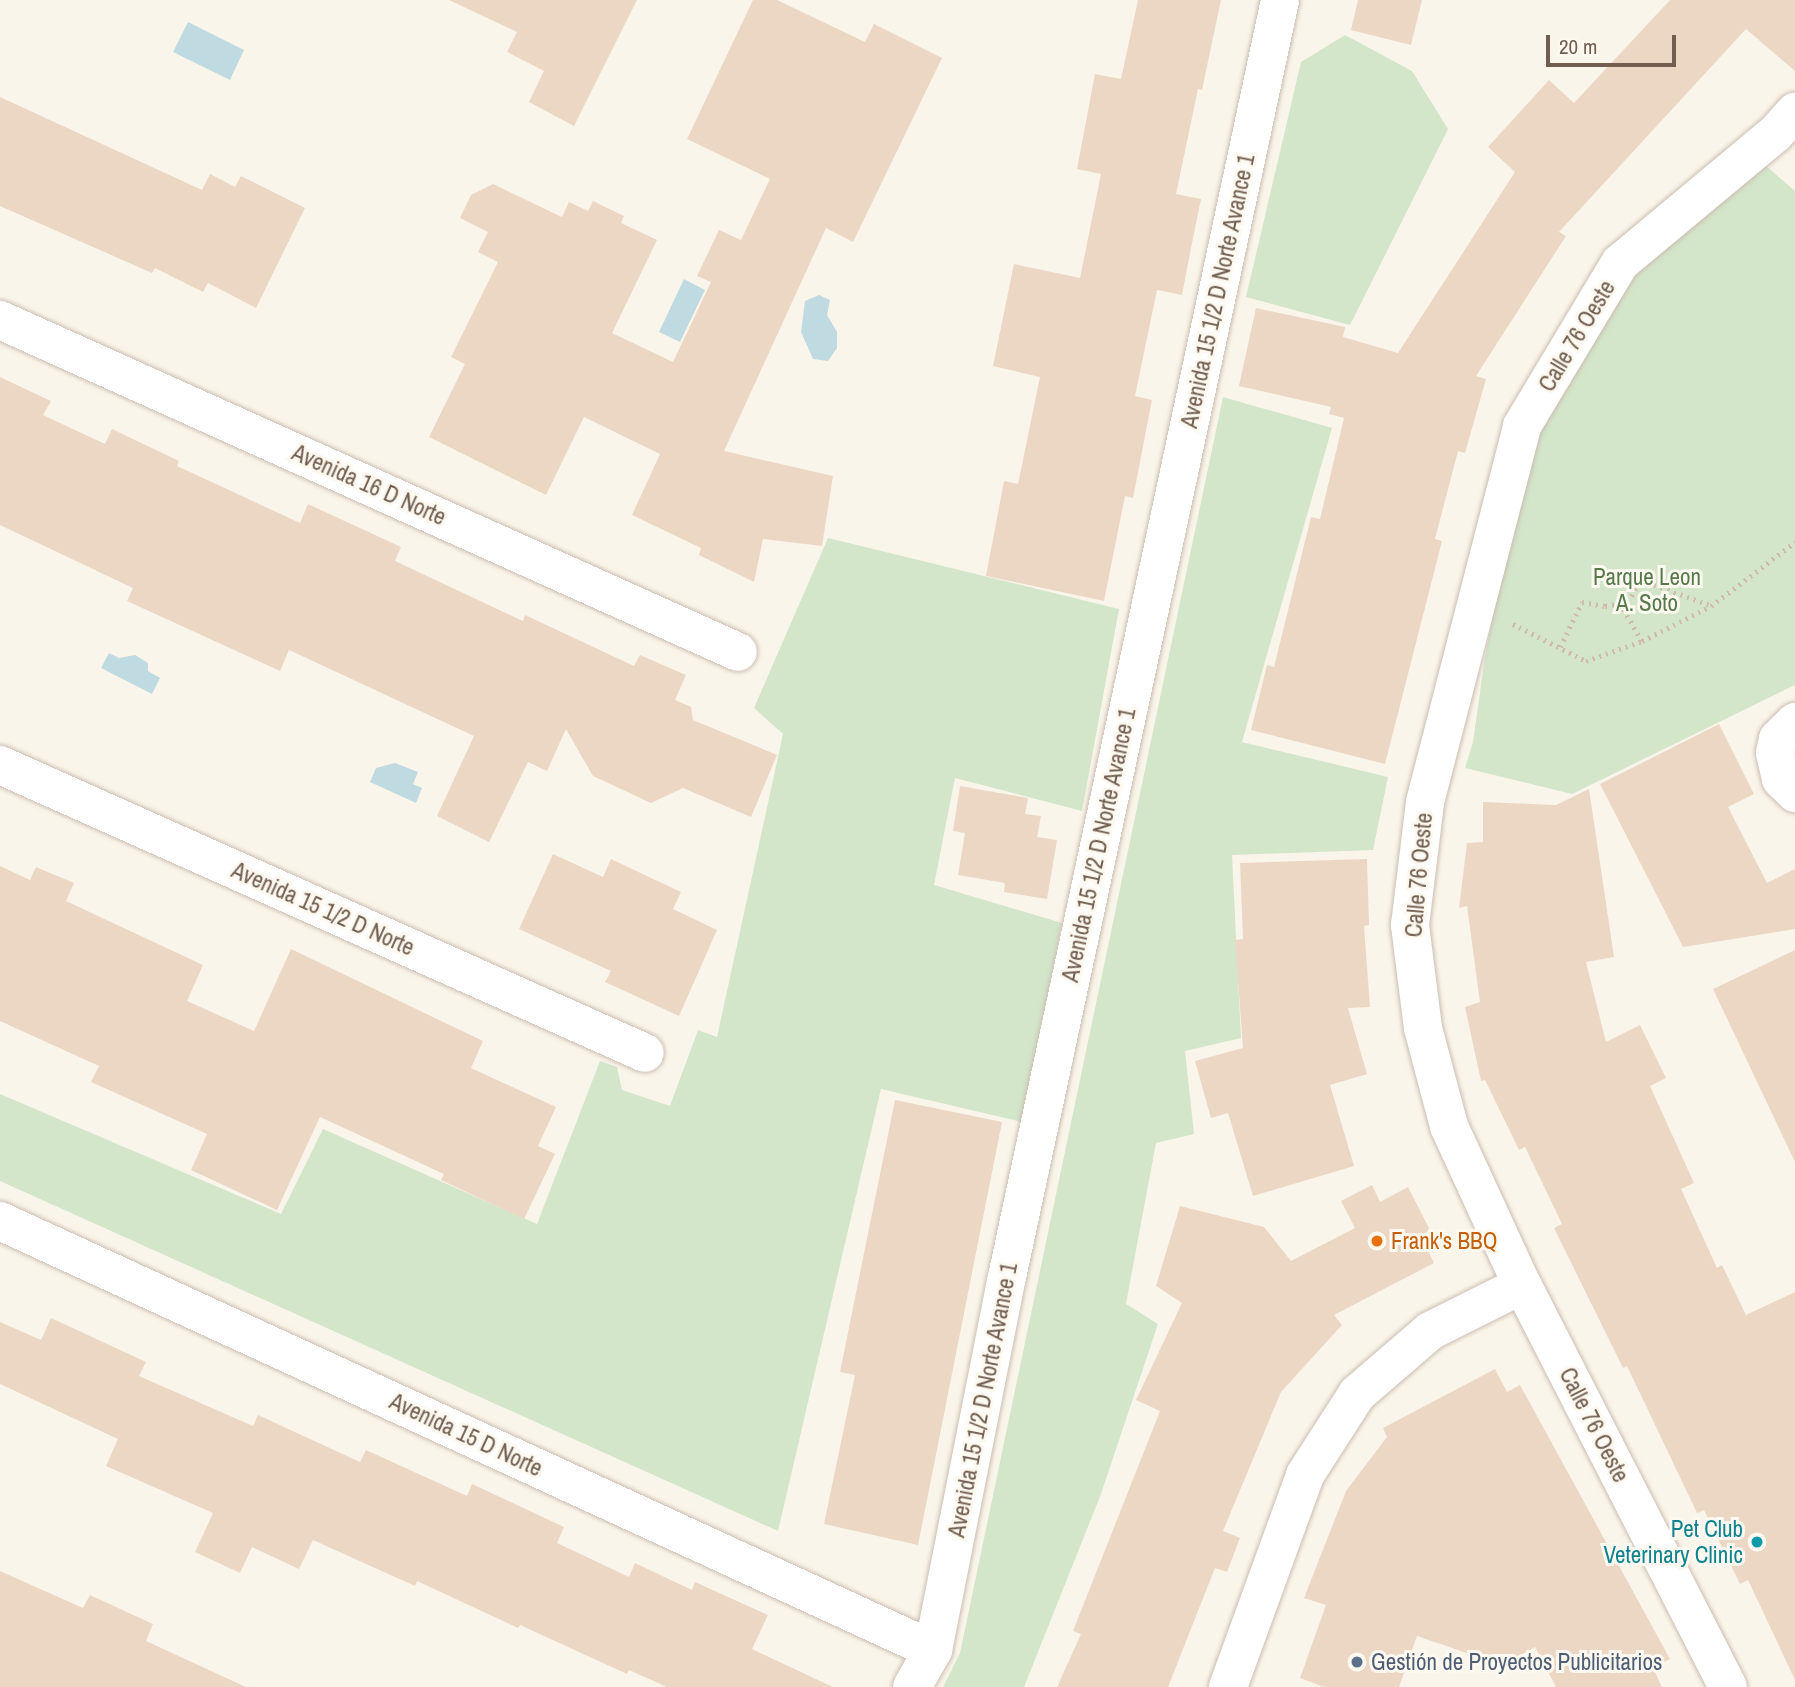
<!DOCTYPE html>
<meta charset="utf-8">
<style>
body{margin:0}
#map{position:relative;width:1795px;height:1687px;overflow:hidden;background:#faf5ea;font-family:"Archivo Narrow",sans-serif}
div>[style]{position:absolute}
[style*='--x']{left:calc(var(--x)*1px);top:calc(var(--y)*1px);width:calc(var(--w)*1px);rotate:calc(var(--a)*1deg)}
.green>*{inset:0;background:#d3e6ca}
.water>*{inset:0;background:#c0dae1}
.building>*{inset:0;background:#ecd7c5}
.path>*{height:4.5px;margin-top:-2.25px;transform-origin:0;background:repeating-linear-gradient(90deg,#d1baa8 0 2px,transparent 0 7px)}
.roads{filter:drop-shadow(0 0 2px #cbbdb1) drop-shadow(0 0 2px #cbbdb1)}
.minor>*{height:38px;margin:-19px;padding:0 19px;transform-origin:19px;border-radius:19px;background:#fff}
.dots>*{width:19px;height:19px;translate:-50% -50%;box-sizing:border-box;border:4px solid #fdf9f0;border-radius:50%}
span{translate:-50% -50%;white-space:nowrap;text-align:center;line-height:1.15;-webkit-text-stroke:6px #fdf9f0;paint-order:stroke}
.street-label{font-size:23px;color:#715e50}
.park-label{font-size:23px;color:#577a4d}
.food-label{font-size:23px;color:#c56008}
.left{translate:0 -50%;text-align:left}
.culture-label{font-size:23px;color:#0d838f}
.right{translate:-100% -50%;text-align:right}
.service-label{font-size:23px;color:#4e5e75}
.scale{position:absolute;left:1546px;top:35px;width:130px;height:32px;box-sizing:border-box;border:4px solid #715e50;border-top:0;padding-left:9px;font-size:21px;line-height:24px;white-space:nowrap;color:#715e50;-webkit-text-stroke:5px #fdf9f0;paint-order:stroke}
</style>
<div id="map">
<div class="green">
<i style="clip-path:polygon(1345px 35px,1412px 71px,1448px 129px,1350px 325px,1246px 297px,1301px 62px)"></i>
<i style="clip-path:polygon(1749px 151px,1795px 191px,1795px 685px,1572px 794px,1465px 768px,1473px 742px,1485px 657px,1528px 432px,1632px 267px)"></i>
<i style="clip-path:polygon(1223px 397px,1332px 428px,1242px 742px,1388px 777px,1373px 850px,1232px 855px,1241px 1038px,1185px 1051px,1194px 1134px,1156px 1143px,1126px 1304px,1158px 1324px,1101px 1494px,1024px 1687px,943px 1687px,960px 1653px)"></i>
<i style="clip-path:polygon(828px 538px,1119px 609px,1082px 811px,955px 778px,934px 885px,1062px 923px,1022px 1122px,881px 1089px,778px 1531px,0 1181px,0 1094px,281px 1214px,323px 1129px,537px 1224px,600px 1061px,617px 1067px,622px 1090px,670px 1106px,698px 1030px,717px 1037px,783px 734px,754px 708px)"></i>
</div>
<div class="water">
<i style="clip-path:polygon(188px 22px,244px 50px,230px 80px,173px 52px)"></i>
<i style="clip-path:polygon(684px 279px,705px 290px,680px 342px,659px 332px)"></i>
<i style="clip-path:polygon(819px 295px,830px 300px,827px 315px,837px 332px,837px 348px,828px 361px,813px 359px,801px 332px,805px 301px)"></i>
<i style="clip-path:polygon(109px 653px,119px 658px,135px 655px,148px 663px,148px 671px,160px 678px,152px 694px,101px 668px)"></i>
<i style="clip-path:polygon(395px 763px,418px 772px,413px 784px,422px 788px,416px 803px,370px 782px,376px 768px)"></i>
</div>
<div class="building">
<i style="clip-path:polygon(449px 0,637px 0,574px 126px,529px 102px,544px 71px,507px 52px,517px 32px)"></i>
<i style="clip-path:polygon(753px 0,777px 0,865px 42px,874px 24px,942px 58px,853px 242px,826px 228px,724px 451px,833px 476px,822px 546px,763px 539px,754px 582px,699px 555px,701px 548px,632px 515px,660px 454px,584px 417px,546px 495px,429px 437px,465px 364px,451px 357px,498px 262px,478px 252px,488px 232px,460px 218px,471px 195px,493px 184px,562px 217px,569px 202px,588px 211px,593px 201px,624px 216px,621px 223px,657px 240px,612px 333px,673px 362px,711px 282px,697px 276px,719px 230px,741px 240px,770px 179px,687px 139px)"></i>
<i style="clip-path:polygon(1138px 0,1221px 0,1202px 90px,1198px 89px,1176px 194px,1201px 199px,1191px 248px,1182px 295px,1157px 290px,1135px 396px,1152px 400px,1133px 498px,1125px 496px,1104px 601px,986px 576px,1004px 481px,1018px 484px,1040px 377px,993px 366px,1014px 264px,1080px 278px,1101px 174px,1077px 169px,1095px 74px,1121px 79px)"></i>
<i style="clip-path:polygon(1358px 0,1422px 0,1411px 45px,1351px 30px)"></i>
<i style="clip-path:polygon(1670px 0,1795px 0,1795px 71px,1746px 29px,1559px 232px,1566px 236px,1476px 376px,1486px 379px,1465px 453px,1458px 451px,1435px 539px,1442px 541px,1385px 764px,1251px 730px,1267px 665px,1274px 667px,1311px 517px,1320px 519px,1344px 418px,1329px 414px,1331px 407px,1239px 386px,1256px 308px,1345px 327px,1343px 337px,1398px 353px,1515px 172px,1488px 147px,1549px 80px,1574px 103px)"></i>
<i style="clip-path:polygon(0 97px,202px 190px,210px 174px,235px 187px,241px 176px,305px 208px,256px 308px,208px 283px,203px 292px,155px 268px,152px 273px,0 206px)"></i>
<i style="clip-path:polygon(0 377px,51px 401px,43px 415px,105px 444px,112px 429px,179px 461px,177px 466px,300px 523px,308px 504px,401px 547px,395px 561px,523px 621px,525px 615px,634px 666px,640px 655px,686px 675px,675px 700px,691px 707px,693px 720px,777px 755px,751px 817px,683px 788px,651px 803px,593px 776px,566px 729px,547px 771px,528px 762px,489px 842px,437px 816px,474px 736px,289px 650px,280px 671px,127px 601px,133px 588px,0 525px)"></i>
<i style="clip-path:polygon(1719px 724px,1754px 794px,1728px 807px,1767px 883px,1795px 869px,1795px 929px,1683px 947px,1600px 784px)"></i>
<i style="clip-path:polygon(960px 786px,1028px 798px,1025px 814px,1041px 816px,1037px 837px,1057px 840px,1047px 899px,1004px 892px,1005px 883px,958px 875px,965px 833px,953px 831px)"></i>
<i style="clip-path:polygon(1589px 789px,1614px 957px,1586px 962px,1606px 1042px,1640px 1025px,1666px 1078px,1650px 1086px,1694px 1183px,1681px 1189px,1717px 1268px,1722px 1265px,1746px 1315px,1795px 1292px,1795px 1680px,1748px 1580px,1740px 1584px,1704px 1510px,1697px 1513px,1627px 1366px,1623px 1368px,1554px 1228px,1562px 1224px,1525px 1147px,1519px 1150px,1485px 1080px,1481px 1081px,1465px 1007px,1480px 1002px,1467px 906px,1459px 908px,1467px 843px,1483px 842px,1483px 802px,1556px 805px)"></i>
<i style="clip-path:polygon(553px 854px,603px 877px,611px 859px,681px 892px,673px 909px,717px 930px,679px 1016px,605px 982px,611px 971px,519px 929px)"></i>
<i style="clip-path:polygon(1367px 859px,1369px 925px,1364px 926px,1370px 1007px,1348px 1008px,1367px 1074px,1330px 1085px,1354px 1166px,1253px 1196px,1228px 1113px,1211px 1118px,1195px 1061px,1243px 1048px,1235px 940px,1243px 939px,1240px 863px)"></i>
<i style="clip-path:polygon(0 866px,30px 880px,36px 867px,74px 883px,66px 901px,203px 965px,187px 1001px,254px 1031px,291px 949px,483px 1041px,471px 1068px,556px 1107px,538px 1146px,555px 1154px,524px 1219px,441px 1180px,444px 1174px,320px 1117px,277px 1210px,191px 1170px,207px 1134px,91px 1082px,99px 1066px,0 1021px)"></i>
<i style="clip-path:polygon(1795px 950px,1795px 1162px,1713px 989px)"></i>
<i style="clip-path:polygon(895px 1100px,1002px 1122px,918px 1545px,824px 1524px,855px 1375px,840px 1372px)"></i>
<i style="clip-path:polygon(1372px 1185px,1380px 1202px,1408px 1187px,1430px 1230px,1421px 1235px,1434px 1263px,1334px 1315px,1342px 1325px,1281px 1392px,1223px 1531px,1240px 1538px,1227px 1572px,1215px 1568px,1168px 1687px,1057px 1687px,1081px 1634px,1073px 1631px,1160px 1411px,1136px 1400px,1182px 1303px,1156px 1286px,1180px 1206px,1264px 1227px,1291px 1261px,1355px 1228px,1341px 1201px)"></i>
<i style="clip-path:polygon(51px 1318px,146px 1362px,139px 1376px,253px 1426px,258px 1415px,360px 1462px,366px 1450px,467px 1496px,472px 1484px,564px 1527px,557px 1543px,629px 1577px,635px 1563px,692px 1590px,695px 1582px,768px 1615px,752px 1649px,833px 1687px,667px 1687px,629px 1670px,627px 1674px,520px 1625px,518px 1628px,417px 1581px,415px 1586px,313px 1540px,299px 1569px,252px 1547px,240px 1573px,195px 1552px,213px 1513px,106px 1466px,118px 1439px,0 1384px,0 1322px,41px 1340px)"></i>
<i style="clip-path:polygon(1495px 1369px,1507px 1392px,1520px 1385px,1670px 1659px,1653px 1668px,1662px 1687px,1556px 1687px,1535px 1647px,1502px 1665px,1417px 1636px,1399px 1687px,1324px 1687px,1300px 1678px,1326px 1605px,1304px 1598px,1346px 1491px,1387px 1437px,1383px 1428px)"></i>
<i style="clip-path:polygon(0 1571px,83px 1608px,90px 1595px,153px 1624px,146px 1641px,246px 1687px,0 1687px)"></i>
</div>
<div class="path">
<i style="--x:1620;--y:603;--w:44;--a:59.9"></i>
<i style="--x:1513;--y:624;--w:82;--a:26.9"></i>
<i style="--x:1586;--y:661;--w:59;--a:-19.7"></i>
<i style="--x:1642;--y:641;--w:77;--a:-26.9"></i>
<i style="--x:1711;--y:606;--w:106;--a:-37.3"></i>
<i style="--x:1560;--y:647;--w:50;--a:-63.9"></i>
<i style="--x:1582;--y:602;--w:23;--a:10"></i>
<i style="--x:1605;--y:606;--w:15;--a:-11"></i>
<i style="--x:1620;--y:603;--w:13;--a:-32"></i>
<i style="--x:1631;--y:596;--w:19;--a:-58"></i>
<i style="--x:1641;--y:580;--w:73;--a:19.9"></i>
</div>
<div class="roads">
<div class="minor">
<i style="--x:0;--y:320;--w:809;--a:24.22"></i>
<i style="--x:1795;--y:722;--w:24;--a:135"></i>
<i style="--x:1778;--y:739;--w:14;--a:102"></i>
<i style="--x:1775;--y:753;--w:27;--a:77"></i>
<i style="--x:1781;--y:779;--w:20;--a:45"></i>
<i style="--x:0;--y:765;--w:706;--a:24.06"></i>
<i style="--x:0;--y:1221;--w:1027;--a:24.69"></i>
<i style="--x:912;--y:1687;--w:43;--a:-60.4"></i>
<i style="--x:933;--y:1650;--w:380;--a:-78.8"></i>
<i style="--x:1007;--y:1277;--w:1306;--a:-77.93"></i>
<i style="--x:1228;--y:1687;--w:226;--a:-70"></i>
<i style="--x:1305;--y:1475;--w:96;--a:-57.3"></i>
<i style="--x:1357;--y:1394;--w:96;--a:-40.8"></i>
<i style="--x:1430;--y:1331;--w:103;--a:-26.6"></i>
<i style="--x:1728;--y:1687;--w:452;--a:-117.1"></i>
<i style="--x:1522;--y:1285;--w:175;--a:-114.7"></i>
<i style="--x:1449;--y:1126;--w:101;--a:-104.9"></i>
<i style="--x:1423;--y:1028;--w:104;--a:-97.2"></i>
<i style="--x:1410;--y:925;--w:124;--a:-83"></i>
<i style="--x:1425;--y:802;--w:388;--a:-75.5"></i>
<i style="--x:1522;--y:426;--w:190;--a:-59"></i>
<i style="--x:1620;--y:263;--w:202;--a:-39.8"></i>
<i style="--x:1775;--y:134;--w:30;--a:-48"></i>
</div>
</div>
<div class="dots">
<i style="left:1377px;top:1241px;background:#e8710a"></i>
<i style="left:1757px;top:1542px;background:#0f9aa8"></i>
<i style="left:1357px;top:1662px;background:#5c6f8a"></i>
</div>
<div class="street-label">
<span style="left:1218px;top:291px;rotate:-78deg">Avenida 15 1/2 D Norte Avance 1</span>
<span style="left:1577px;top:336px;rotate:-59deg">Calle 76 Oeste</span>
<span style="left:369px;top:485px;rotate:24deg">Avenida 16 D Norte</span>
<span style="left:1099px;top:845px;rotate:-78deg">Avenida 15 1/2 D Norte Avance 1</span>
<span style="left:1419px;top:875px;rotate:-85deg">Calle 76 Oeste</span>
<span style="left:323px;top:909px;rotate:24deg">Avenida 15 1/2 D Norte</span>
<span style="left:983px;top:1400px;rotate:-79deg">Avenida 15 1/2 D Norte Avance 1</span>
<span style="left:1594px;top:1425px;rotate:63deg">Calle 76 Oeste</span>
<span style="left:466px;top:1435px;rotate:25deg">Avenida 15 D Norte</span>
</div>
<div class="park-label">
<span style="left:1647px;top:590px">Parque Leon<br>A. Soto</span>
</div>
<div class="food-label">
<span class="left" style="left:1391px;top:1241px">Frank's BBQ</span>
</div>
<div class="culture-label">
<span class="right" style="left:1743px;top:1542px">Pet Club<br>Veterinary Clinic</span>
</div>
<div class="service-label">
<span class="left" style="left:1371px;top:1662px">Gestión de Proyectos Publicitarios</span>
</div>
<div class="scale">20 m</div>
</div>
